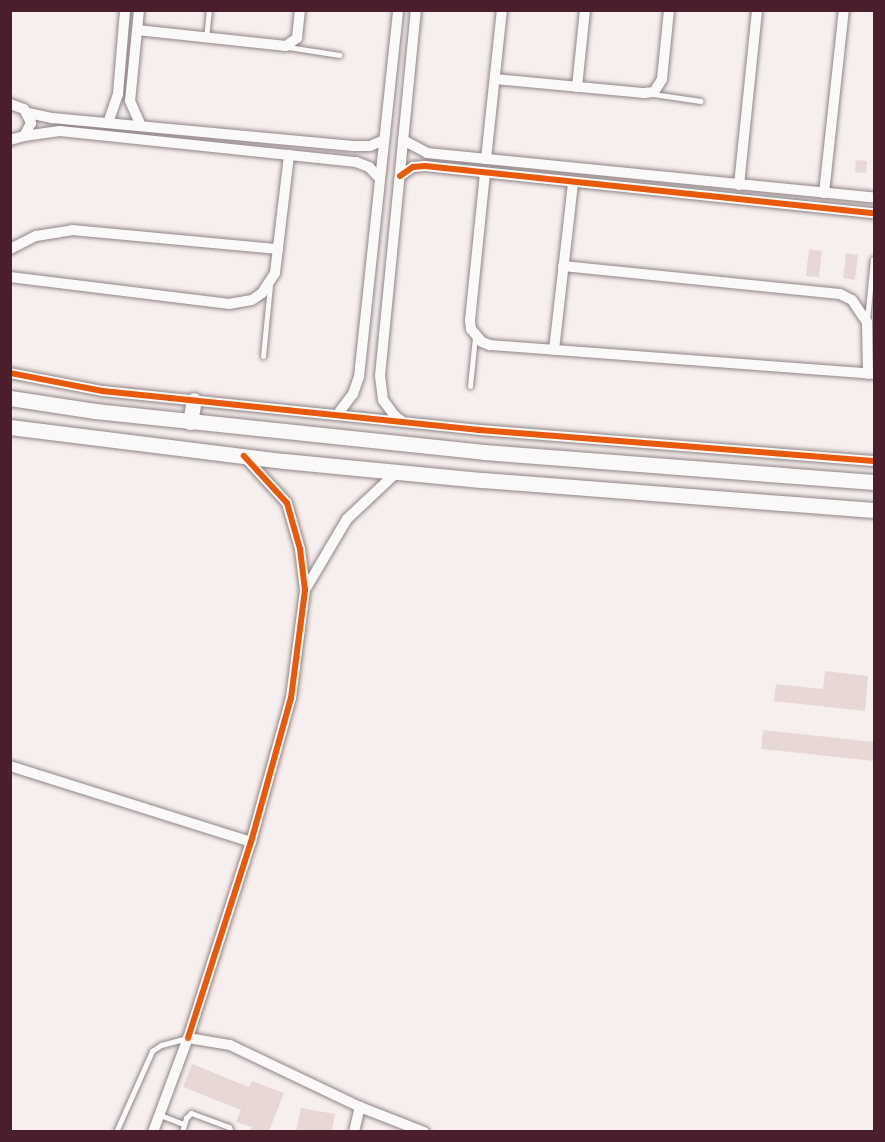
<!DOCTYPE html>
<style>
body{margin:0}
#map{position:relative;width:885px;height:1142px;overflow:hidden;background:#f6efed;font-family:"Patrick Hand",sans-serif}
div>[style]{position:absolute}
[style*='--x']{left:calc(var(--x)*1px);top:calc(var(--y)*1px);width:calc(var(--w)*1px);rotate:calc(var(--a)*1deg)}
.building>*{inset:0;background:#e7d8d6}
.roads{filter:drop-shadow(0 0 2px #908486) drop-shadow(0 0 2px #908486)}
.lane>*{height:5px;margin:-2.5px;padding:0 2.5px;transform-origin:2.5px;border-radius:2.5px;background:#faf9f7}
.street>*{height:10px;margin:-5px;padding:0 5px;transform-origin:5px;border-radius:5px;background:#faf9f7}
.secondary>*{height:15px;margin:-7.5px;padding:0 7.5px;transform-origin:7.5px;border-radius:7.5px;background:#faf9f7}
.cycleway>*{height:6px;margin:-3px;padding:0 3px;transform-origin:3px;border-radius:3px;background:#e8590c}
span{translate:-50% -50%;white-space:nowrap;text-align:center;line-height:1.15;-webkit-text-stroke:6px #fdfcf7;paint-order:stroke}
.frame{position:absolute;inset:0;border:12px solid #4a1f2b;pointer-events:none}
</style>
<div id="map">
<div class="building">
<i style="clip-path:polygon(856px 160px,867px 161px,866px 173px,855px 172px)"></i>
<i style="clip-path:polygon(809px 249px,822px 251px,819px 277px,806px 276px)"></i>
<i style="clip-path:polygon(846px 253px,858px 255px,855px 280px,843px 278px)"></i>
<i style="clip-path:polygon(825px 671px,868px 676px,865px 711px,774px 701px,776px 684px,823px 689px)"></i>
<i style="clip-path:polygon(763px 730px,874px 742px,874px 761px,761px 749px)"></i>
<i style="clip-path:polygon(192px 1064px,249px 1087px,252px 1081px,284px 1093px,269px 1131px,250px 1131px,252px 1127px,236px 1122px,241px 1110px,183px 1087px)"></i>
<i style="clip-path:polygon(301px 1108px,335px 1114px,332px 1131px,296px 1131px)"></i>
</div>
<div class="roads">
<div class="lane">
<i style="--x:206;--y:38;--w:28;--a:-84"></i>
<i style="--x:288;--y:47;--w:52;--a:8.9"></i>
<i style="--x:653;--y:94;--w:48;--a:8.5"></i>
<i style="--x:867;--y:320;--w:61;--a:-84.4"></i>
<i style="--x:263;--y:356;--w:70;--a:-84.3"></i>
<i style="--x:470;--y:386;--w:49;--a:-84.2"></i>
<i style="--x:160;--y:1115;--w:26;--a:21"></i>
<i style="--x:116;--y:1132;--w:89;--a:-66"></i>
<i style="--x:152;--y:1051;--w:11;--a:-34"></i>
<i style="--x:161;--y:1045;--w:28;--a:-15"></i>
<i style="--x:182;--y:1132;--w:15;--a:-74"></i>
<i style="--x:186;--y:1118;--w:7;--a:-45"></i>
<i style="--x:191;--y:1113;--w:40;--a:20.2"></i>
<i style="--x:229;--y:1127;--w:5;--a:68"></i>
</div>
<div class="street">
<i style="--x:139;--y:10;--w:91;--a:95.6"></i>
<i style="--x:130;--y:101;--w:27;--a:66"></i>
<i style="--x:137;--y:30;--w:150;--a:6.1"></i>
<i style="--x:286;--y:46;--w:14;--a:-36"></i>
<i style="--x:297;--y:38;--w:28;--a:-84"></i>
<i style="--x:495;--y:79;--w:150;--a:5.4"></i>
<i style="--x:644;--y:93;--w:10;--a:-6"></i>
<i style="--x:654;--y:92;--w:15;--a:-58"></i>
<i style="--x:662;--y:79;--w:69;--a:-84.2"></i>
<i style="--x:577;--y:87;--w:77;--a:-84.1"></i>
<i style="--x:10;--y:104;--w:15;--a:20"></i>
<i style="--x:24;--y:109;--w:16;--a:63"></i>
<i style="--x:31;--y:123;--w:15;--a:118"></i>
<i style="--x:24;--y:136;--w:15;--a:164"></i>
<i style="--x:28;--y:113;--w:25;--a:12"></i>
<i style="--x:52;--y:118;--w:305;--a:5.3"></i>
<i style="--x:356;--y:146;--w:14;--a:0"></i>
<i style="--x:370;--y:146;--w:15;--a:-23"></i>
<i style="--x:108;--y:123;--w:31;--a:-71"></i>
<i style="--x:118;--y:94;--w:84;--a:-85.2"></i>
<i style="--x:24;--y:136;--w:36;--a:-8"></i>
<i style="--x:60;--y:131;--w:298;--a:6"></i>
<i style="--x:356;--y:162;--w:14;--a:21"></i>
<i style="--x:369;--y:167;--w:16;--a:47"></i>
<i style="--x:403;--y:140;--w:27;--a:28"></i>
<i style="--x:427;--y:153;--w:449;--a:5.7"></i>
<i style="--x:486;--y:159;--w:150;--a:-83.9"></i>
<i style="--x:485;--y:173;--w:148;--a:95.8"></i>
<i style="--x:470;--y:320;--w:9;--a:84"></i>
<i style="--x:471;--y:329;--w:17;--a:50"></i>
<i style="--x:482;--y:342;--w:9;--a:21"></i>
<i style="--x:490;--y:345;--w:385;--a:4.3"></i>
<i style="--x:400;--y:176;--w:16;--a:-35"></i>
<i style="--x:413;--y:167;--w:12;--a:-5"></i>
<i style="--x:425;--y:166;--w:451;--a:6"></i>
<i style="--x:739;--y:185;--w:176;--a:-84.1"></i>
<i style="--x:824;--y:193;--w:184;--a:-83.8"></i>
<i style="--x:10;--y:249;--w:29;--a:-27"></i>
<i style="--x:36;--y:236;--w:36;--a:-9"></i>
<i style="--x:72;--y:230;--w:207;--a:5.3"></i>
<i style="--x:563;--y:266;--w:278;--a:5.8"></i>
<i style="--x:840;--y:294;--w:13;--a:27"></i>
<i style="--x:852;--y:300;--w:27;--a:56"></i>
<i style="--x:867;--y:322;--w:52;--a:88.9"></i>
<i style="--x:10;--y:277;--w:221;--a:7"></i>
<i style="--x:229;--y:304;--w:23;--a:-10"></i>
<i style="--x:252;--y:300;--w:12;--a:-35"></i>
<i style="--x:262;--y:293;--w:24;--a:-57"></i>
<i style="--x:275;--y:273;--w:119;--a:-83.2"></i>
<i style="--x:554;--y:350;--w:169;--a:-83.5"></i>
<i style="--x:10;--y:373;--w:95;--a:11"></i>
<i style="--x:103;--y:391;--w:378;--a:5.9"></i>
<i style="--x:479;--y:430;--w:396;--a:4.5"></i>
<i style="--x:337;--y:415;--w:26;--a:-53"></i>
<i style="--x:353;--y:394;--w:18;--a:-71"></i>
<i style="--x:359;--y:377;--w:369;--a:-83.9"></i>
<i style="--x:403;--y:422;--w:10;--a:-143"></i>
<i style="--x:395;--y:416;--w:20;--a:-127"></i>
<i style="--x:383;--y:400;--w:24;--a:-97"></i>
<i style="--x:380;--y:376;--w:368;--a:-84.4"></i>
<i style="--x:305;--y:590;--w:82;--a:-59.4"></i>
<i style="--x:347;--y:519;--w:69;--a:-43.2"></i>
<i style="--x:10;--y:766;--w:253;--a:17.5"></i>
<i style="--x:188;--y:1038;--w:206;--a:-72.2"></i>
<i style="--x:251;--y:842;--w:149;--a:-74.5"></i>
<i style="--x:291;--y:698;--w:109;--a:-82.6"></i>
<i style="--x:305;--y:590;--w:41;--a:-97"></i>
<i style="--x:300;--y:549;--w:48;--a:-105.8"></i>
<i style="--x:287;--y:503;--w:64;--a:-132.5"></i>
<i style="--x:153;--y:1132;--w:100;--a:-69.6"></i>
<i style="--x:188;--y:1038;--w:43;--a:9.5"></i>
<i style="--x:230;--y:1045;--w:144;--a:25.5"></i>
<i style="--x:360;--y:1107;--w:69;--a:21.3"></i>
<i style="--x:354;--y:1132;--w:26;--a:-77"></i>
</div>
<div class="secondary">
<i style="--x:10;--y:398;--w:86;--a:8.7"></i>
<i style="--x:95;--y:411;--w:391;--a:6"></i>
<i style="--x:484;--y:452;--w:391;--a:4.4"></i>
<i style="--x:190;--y:422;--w:22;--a:-80"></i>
<i style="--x:10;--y:427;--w:276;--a:7.1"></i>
<i style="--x:284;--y:461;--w:200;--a:5.5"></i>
<i style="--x:483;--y:480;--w:392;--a:4.4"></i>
</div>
</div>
<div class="cycleway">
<i style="--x:400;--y:176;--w:16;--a:-35"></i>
<i style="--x:413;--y:167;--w:12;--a:-5"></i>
<i style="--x:425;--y:166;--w:451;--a:6"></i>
<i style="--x:10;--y:373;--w:95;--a:11"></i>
<i style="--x:103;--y:391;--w:378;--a:5.9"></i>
<i style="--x:479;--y:430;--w:396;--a:4.5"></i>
<i style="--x:188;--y:1038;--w:206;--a:-72.2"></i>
<i style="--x:251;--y:842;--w:149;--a:-74.5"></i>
<i style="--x:291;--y:698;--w:109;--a:-82.6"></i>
<i style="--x:305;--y:590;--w:41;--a:-97"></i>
<i style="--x:300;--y:549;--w:48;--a:-105.8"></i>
<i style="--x:287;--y:503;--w:64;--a:-132.5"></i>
</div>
<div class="frame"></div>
</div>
